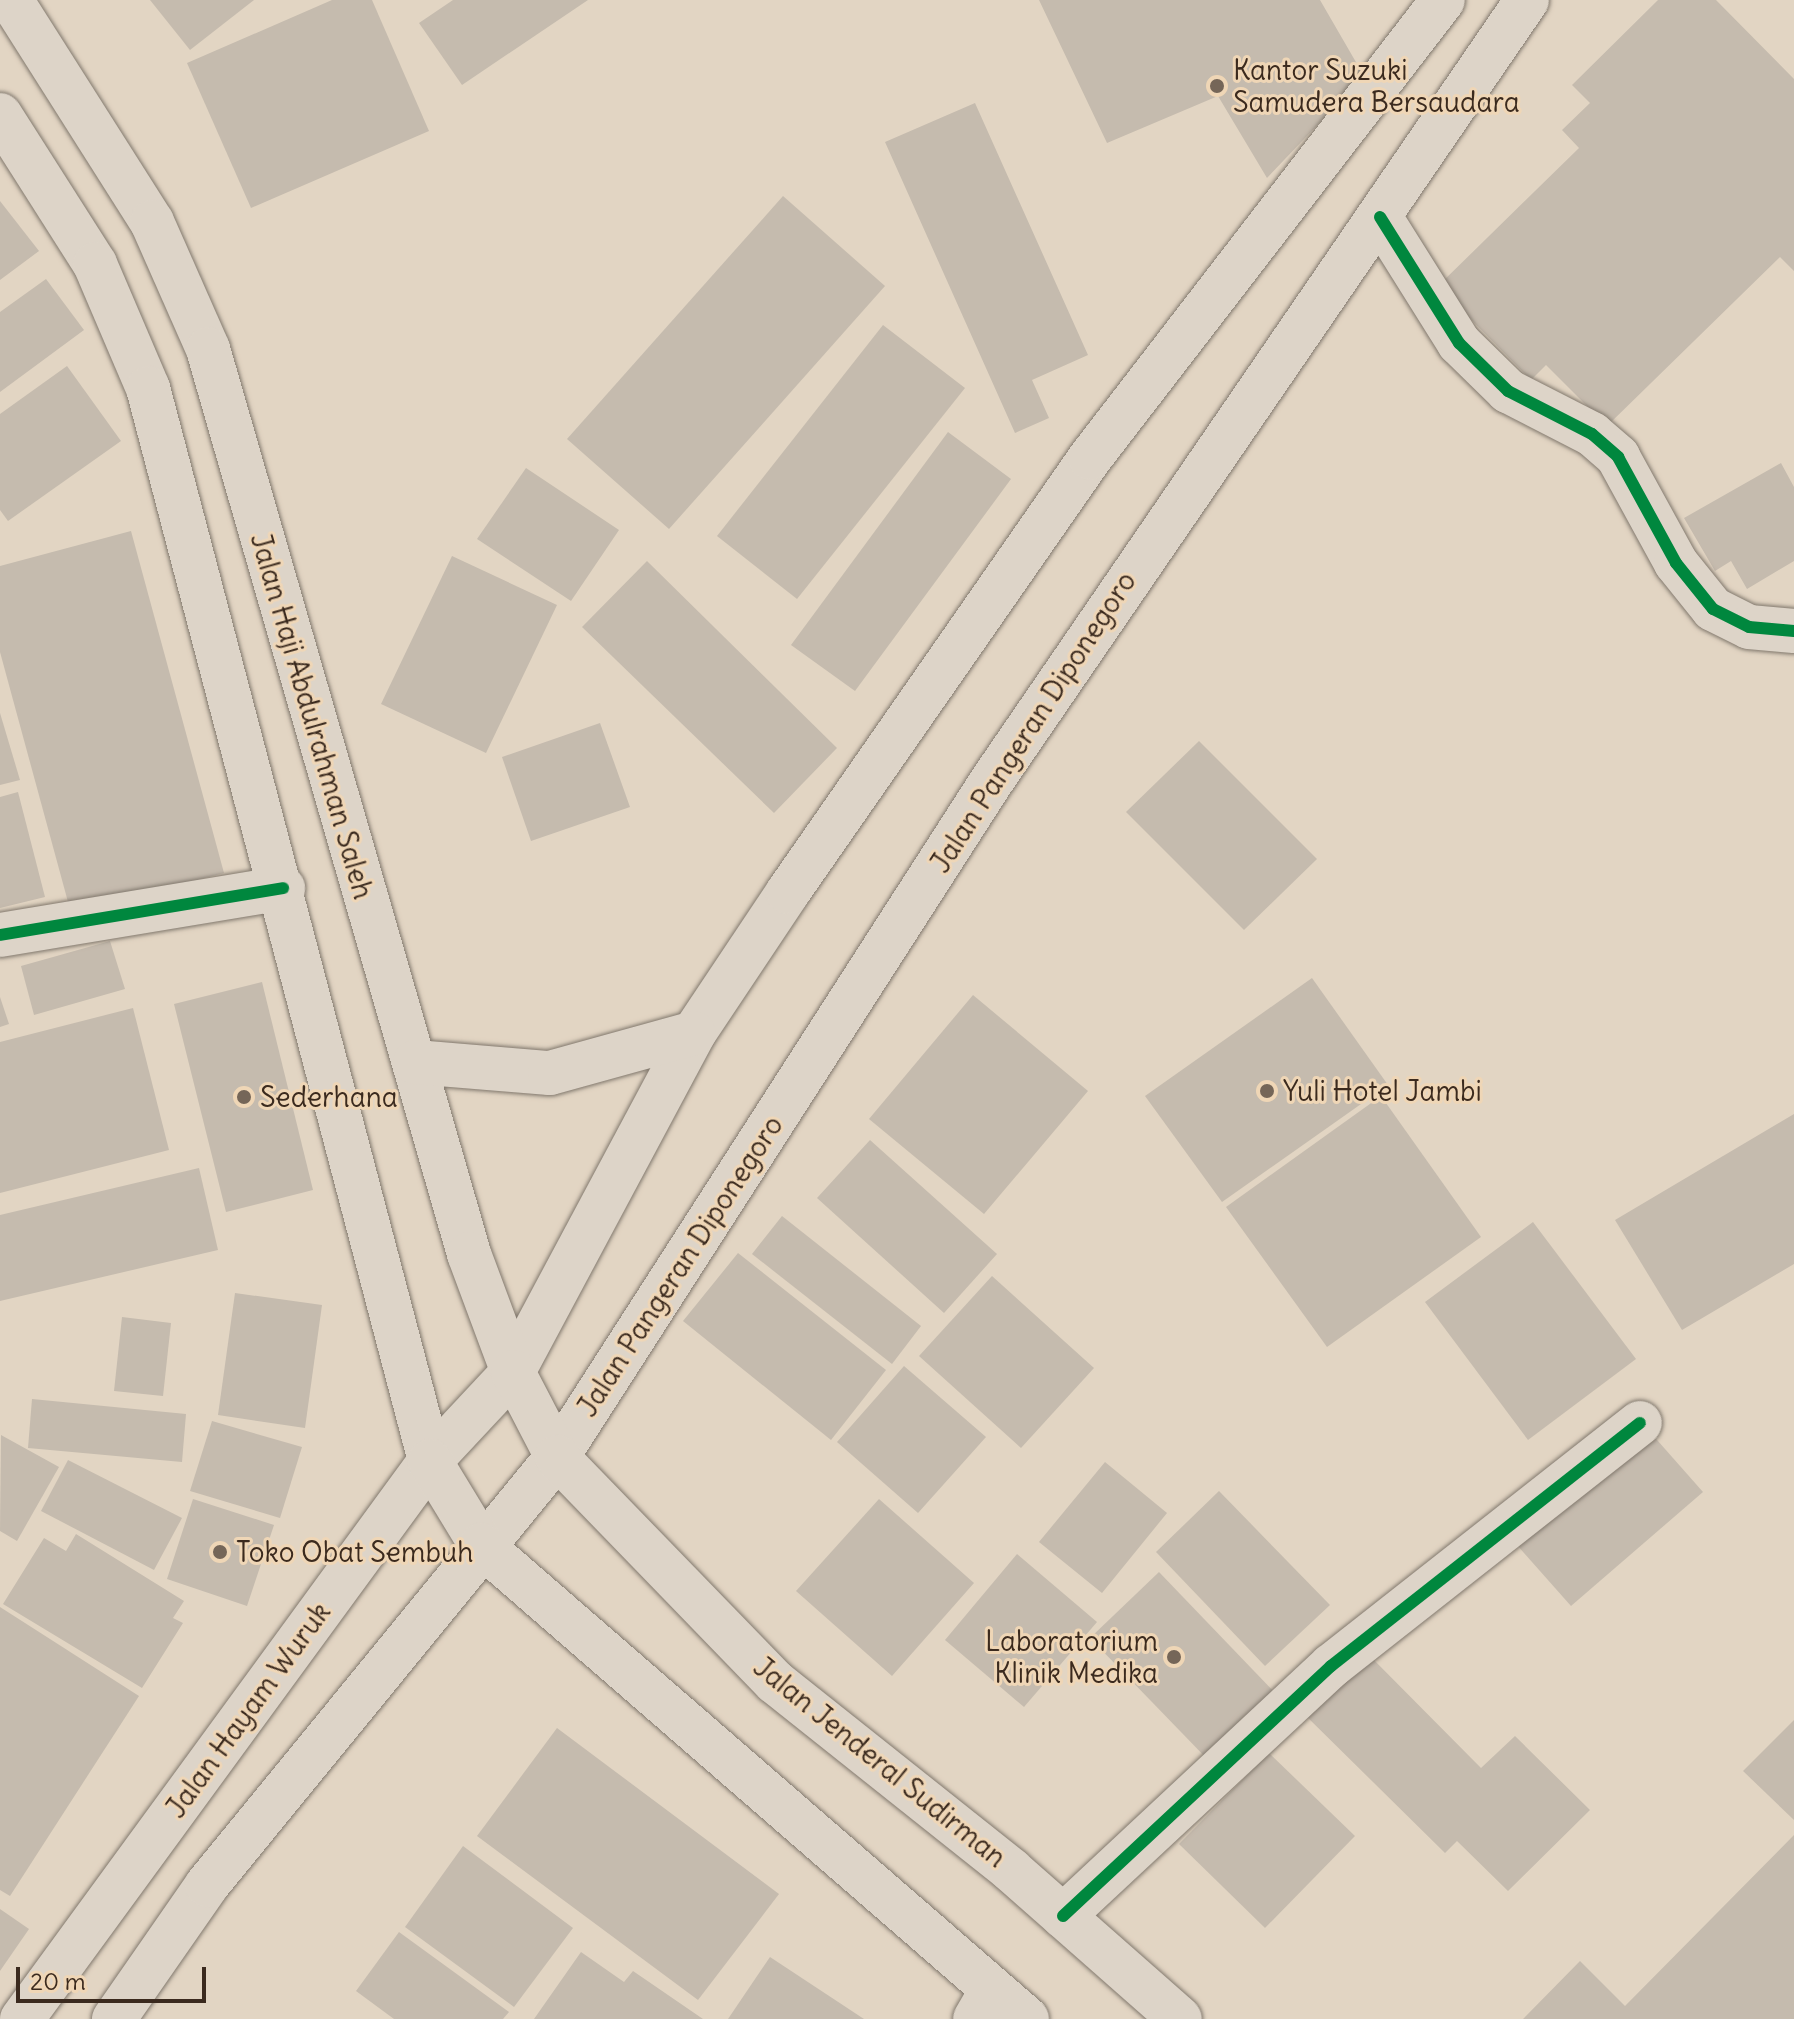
<!DOCTYPE html>
<style>
body{margin:0}
#map{position:relative;width:1794px;height:2019px;overflow:hidden;background:#e2d5c3;font-family:Delius,sans-serif}
div>[style]{position:absolute}
[style*='--x']{left:calc(var(--x)*1px);top:calc(var(--y)*1px);width:calc(var(--w)*1px);rotate:calc(var(--a)*1deg)}
.building>*{inset:0;background:#c5bbae}
.roads{filter:drop-shadow(0 0 2px #81786d) drop-shadow(0 0 2px #81786d)}
.street>*{height:44px;margin:-22px;padding:0 22px;transform-origin:22px;border-radius:22px;background:#ddd4c8}
.secondary>*{height:44px;margin:-22px;padding:0 22px;transform-origin:22px;border-radius:22px;background:#ddd4c8}
.highway>*{height:44px;margin:-22px;padding:0 22px;transform-origin:22px;border-radius:22px;background:#ddd4c8}
.cycleway>*{height:12px;margin:-6px;padding:0 6px;transform-origin:6px;border-radius:6px;background:#00873e}
.dots>*{width:22px;height:22px;translate:-50% -50%;box-sizing:border-box;border:4px solid #efd6b6;border-radius:50%}
span{translate:-50% -50%;white-space:nowrap;text-align:center;line-height:1.15;-webkit-text-stroke:6px #efd6b6;paint-order:stroke}
.poi-label{font-size:28px;color:#3b2a1e}
.left{translate:0 -50%;text-align:left}
.right{translate:-100% -50%;text-align:right}
.street-label{font-size:28px;color:#3b2a1e}
.scale{position:absolute;left:16px;top:1967px;width:190px;height:36px;box-sizing:border-box;border:4px solid #3b2a1e;border-top:0;padding-left:10px;font-size:24px;line-height:28px;white-space:nowrap;color:#3b2a1e;-webkit-text-stroke:6px #efd6b6;paint-order:stroke}
</style>
<div id="map">
<div class="building">
<i style="clip-path:polygon(150px 0,254px 0,190px 50px)"></i>
<i style="clip-path:polygon(332px 0,372px 0,429px 131px,251px 208px,187px 63px)"></i>
<i style="clip-path:polygon(453px 0,588px 0,462px 85px,419px 23px)"></i>
<i style="clip-path:polygon(1039px 0,1320px 0,1364px 76px,1267px 178px,1218px 96px,1107px 143px)"></i>
<i style="clip-path:polygon(1658px 0,1716px 0,1794px 79px,1794px 271px,1780px 257px,1607px 426px,1546px 365px,1531px 380px,1438px 286px,1579px 148px,1562px 130px,1590px 103px,1572px 85px)"></i>
<i style="clip-path:polygon(975px 103px,1088px 355px,1032px 380px,1049px 418px,1015px 433px,885px 142px)"></i>
<i style="clip-path:polygon(783px 196px,885px 286px,669px 529px,567px 439px)"></i>
<i style="clip-path:polygon(0 201px,39px 251px,0 280px)"></i>
<i style="clip-path:polygon(46px 279px,84px 330px,0 392px,0 312px)"></i>
<i style="clip-path:polygon(883px 325px,965px 388px,797px 599px,717px 536px)"></i>
<i style="clip-path:polygon(67px 366px,121px 441px,8px 521px,0 510px,0 414px)"></i>
<i style="clip-path:polygon(948px 432px,1011px 479px,855px 691px,791px 645px)"></i>
<i style="clip-path:polygon(1781px 463px,1794px 487px,1794px 561px,1747px 589px,1731px 561px,1715px 571px,1684px 518px)"></i>
<i style="clip-path:polygon(526px 468px,619px 530px,571px 601px,477px 539px)"></i>
<i style="clip-path:polygon(131px 531px,224px 873px,71px 913px,0 652px,0 566px)"></i>
<i style="clip-path:polygon(452px 556px,557px 605px,486px 753px,381px 704px)"></i>
<i style="clip-path:polygon(647px 561px,837px 748px,774px 813px,582px 627px)"></i>
<i style="clip-path:polygon(0 713px,20px 780px,0 785px)"></i>
<i style="clip-path:polygon(600px 723px,630px 807px,531px 841px,502px 757px)"></i>
<i style="clip-path:polygon(1199px 741px,1317px 859px,1244px 930px,1126px 812px)"></i>
<i style="clip-path:polygon(18px 792px,45px 897px,0 908px,0 797px)"></i>
<i style="clip-path:polygon(110px 941px,125px 989px,34px 1015px,21px 966px)"></i>
<i style="clip-path:polygon(1312px 978px,1388px 1085px,1222px 1202px,1145px 1096px)"></i>
<i style="clip-path:polygon(262px 982px,313px 1190px,226px 1212px,174px 1004px)"></i>
<i style="clip-path:polygon(973px 995px,1088px 1091px,984px 1214px,869px 1119px)"></i>
<i style="clip-path:polygon(0 997px,9px 1024px,0 1027px)"></i>
<i style="clip-path:polygon(133px 1008px,169px 1150px,0 1193px,0 1042px)"></i>
<i style="clip-path:polygon(1381px 1096px,1481px 1237px,1327px 1347px,1226px 1207px)"></i>
<i style="clip-path:polygon(1794px 1114px,1794px 1264px,1682px 1330px,1615px 1220px)"></i>
<i style="clip-path:polygon(870px 1140px,997px 1254px,944px 1313px,817px 1198px)"></i>
<i style="clip-path:polygon(199px 1168px,218px 1250px,0 1301px,0 1215px)"></i>
<i style="clip-path:polygon(782px 1216px,921px 1326px,892px 1364px,752px 1254px)"></i>
<i style="clip-path:polygon(1533px 1222px,1636px 1359px,1528px 1440px,1425px 1302px)"></i>
<i style="clip-path:polygon(738px 1253px,886px 1370px,831px 1440px,683px 1321px)"></i>
<i style="clip-path:polygon(992px 1276px,1094px 1368px,1021px 1448px,919px 1356px)"></i>
<i style="clip-path:polygon(235px 1293px,322px 1305px,305px 1428px,218px 1415px)"></i>
<i style="clip-path:polygon(122px 1317px,171px 1323px,163px 1396px,114px 1391px)"></i>
<i style="clip-path:polygon(904px 1366px,986px 1437px,918px 1513px,837px 1442px)"></i>
<i style="clip-path:polygon(32px 1399px,186px 1414px,182px 1462px,28px 1448px)"></i>
<i style="clip-path:polygon(212px 1421px,302px 1447px,280px 1518px,190px 1491px)"></i>
<i style="clip-path:polygon(1650px 1432px,1703px 1492px,1571px 1606px,1517px 1545px)"></i>
<i style="clip-path:polygon(1px 1435px,59px 1467px,17px 1541px,0 1531px)"></i>
<i style="clip-path:polygon(68px 1460px,182px 1518px,154px 1570px,41px 1511px)"></i>
<i style="clip-path:polygon(1105px 1462px,1167px 1513px,1102px 1593px,1039px 1542px)"></i>
<i style="clip-path:polygon(1219px 1491px,1330px 1605px,1265px 1666px,1156px 1552px)"></i>
<i style="clip-path:polygon(193px 1499px,274px 1525px,247px 1606px,167px 1579px)"></i>
<i style="clip-path:polygon(879px 1499px,974px 1583px,892px 1676px,796px 1591px)"></i>
<i style="clip-path:polygon(76px 1534px,184px 1601px,173px 1618px,183px 1623px,142px 1688px,3px 1604px,44px 1538px,66px 1551px)"></i>
<i style="clip-path:polygon(1017px 1554px,1097px 1622px,1024px 1707px,945px 1640px)"></i>
<i style="clip-path:polygon(1159px 1572px,1280px 1698px,1211px 1763px,1090px 1638px)"></i>
<i style="clip-path:polygon(0 1607px,139px 1696px,10px 1896px,0 1890px)"></i>
<i style="clip-path:polygon(1364px 1650px,1481px 1768px,1515px 1736px,1590px 1810px,1508px 1891px,1457px 1841px,1445px 1853px,1302px 1712px)"></i>
<i style="clip-path:polygon(1794px 1720px,1794px 1820px,1743px 1771px)"></i>
<i style="clip-path:polygon(557px 1728px,779px 1894px,698px 2000px,477px 1836px)"></i>
<i style="clip-path:polygon(1269px 1753px,1355px 1836px,1265px 1928px,1179px 1844px)"></i>
<i style="clip-path:polygon(1794px 1835px,1794px 2019px,1523px 2019px,1580px 1961px,1625px 2006px)"></i>
<i style="clip-path:polygon(463px 1846px,573px 1928px,514px 2007px,405px 1927px)"></i>
<i style="clip-path:polygon(0 1909px,29px 1929px,0 1971px)"></i>
<i style="clip-path:polygon(399px 1932px,509px 2012px,503px 2019px,394px 2019px,356px 1991px)"></i>
<i style="clip-path:polygon(581px 1952px,624px 1982px,633px 1971px,703px 2019px,534px 2019px)"></i>
<i style="clip-path:polygon(770px 1957px,864px 2019px,728px 2019px)"></i>
</div>
<div class="roads">
<div class="street">
<i style="--x:1380;--y:217;--w:149;--a:57.9"></i>
<i style="--x:1459;--y:343;--w:69;--a:44.4"></i>
<i style="--x:1508;--y:391;--w:94;--a:27.1"></i>
<i style="--x:1592;--y:434;--w:35;--a:41"></i>
<i style="--x:1618;--y:457;--w:121;--a:61.3"></i>
<i style="--x:1676;--y:563;--w:59;--a:51.2"></i>
<i style="--x:1713;--y:609;--w:40;--a:26.6"></i>
<i style="--x:1749;--y:627;--w:45;--a:5.1"></i>
<i style="--x:0;--y:935;--w:287;--a:-9.4"></i>
<i style="--x:1063;--y:1916;--w:367;--a:-43"></i>
<i style="--x:1331;--y:1666;--w:393;--a:-38.2"></i>
<i style="--x:975;--y:2019;--w:32;--a:-60"></i>
</div>
<div class="secondary">
<i style="--x:22;--y:2019;--w:691;--a:-53.83"></i>
<i style="--x:430;--y:1461;--w:122;--a:-47"></i>
<i style="--x:513;--y:1372;--w:384;--a:-61.9"></i>
<i style="--x:694;--y:1033;--w:169;--a:-56.3"></i>
<i style="--x:788;--y:892;--w:529;--a:-55.17"></i>
<i style="--x:1090;--y:458;--w:578;--a:-52.38"></i>
<i style="--x:114;--y:2019;--w:163;--a:-55.2"></i>
<i style="--x:207;--y:1885;--w:553;--a:-50.73"></i>
<i style="--x:557;--y:1457;--w:802;--a:-57.26"></i>
<i style="--x:991;--y:782;--w:948;--a:-55.57"></i>
</div>
<div class="highway">
<i style="--x:11;--y:0;--w:263;--a:57.6"></i>
<i style="--x:152;--y:222;--w:139;--a:66.2"></i>
<i style="--x:208;--y:349;--w:942;--a:73.91"></i>
<i style="--x:469;--y:1254;--w:126;--a:69.6"></i>
<i style="--x:513;--y:1372;--w:96;--a:62.6"></i>
<i style="--x:557;--y:1457;--w:313;--a:45.9"></i>
<i style="--x:775;--y:1682;--w:302;--a:38.5"></i>
<i style="--x:1011;--y:1870;--w:225;--a:41.4"></i>
<i style="--x:0;--y:115;--w:177;--a:57.5"></i>
<i style="--x:95;--y:264;--w:135;--a:66.9"></i>
<i style="--x:148;--y:388;--w:1109;--a:75.27"></i>
<i style="--x:430;--y:1461;--w:98;--a:58.7"></i>
<i style="--x:481;--y:1545;--w:723;--a:40.96"></i>
<i style="--x:415;--y:1062;--w:135;--a:4.7"></i>
<i style="--x:550;--y:1073;--w:149;--a:-15.5"></i>
</div>
</div>
<div class="cycleway">
<i style="--x:1380;--y:217;--w:149;--a:57.9"></i>
<i style="--x:1459;--y:343;--w:69;--a:44.4"></i>
<i style="--x:1508;--y:391;--w:94;--a:27.1"></i>
<i style="--x:1592;--y:434;--w:35;--a:41"></i>
<i style="--x:1618;--y:457;--w:121;--a:61.3"></i>
<i style="--x:1676;--y:563;--w:59;--a:51.2"></i>
<i style="--x:1713;--y:609;--w:40;--a:26.6"></i>
<i style="--x:1749;--y:627;--w:45;--a:5.1"></i>
<i style="--x:0;--y:935;--w:287;--a:-9.4"></i>
<i style="--x:1063;--y:1916;--w:367;--a:-43"></i>
<i style="--x:1331;--y:1666;--w:393;--a:-38.2"></i>
</div>
<div class="dots">
<i style="left:1217px;top:86px;background:#756658"></i>
<i style="left:1267px;top:1091px;background:#756658"></i>
<i style="left:244px;top:1097px;background:#756658"></i>
<i style="left:220px;top:1552px;background:#756658"></i>
<i style="left:1174px;top:1657px;background:#756658"></i>
</div>
<div class="poi-label">
<span class="left" style="left:1233px;top:86px">Kantor Suzuki<br>Samudera Bersaudara</span>
<span class="left" style="left:1283px;top:1091px">Yuli Hotel Jambi</span>
<span class="left" style="left:260px;top:1097px">Sederhana</span>
<span class="left" style="left:236px;top:1552px">Toko Obat Sembuh</span>
<span class="right" style="left:1158px;top:1657px">Laboratorium<br>Klinik Medika</span>
</div>
<div class="street-label">
<span style="left:312px;top:716px;rotate:74deg">Jalan Haji Abdulrahman Saleh</span>
<span style="left:1033px;top:722px;rotate:-57deg">Jalan Pangeran Diponegoro</span>
<span style="left:680px;top:1266px;rotate:-57deg">Jalan Pangeran Diponegoro</span>
<span style="left:248px;top:1710px;rotate:-54deg">Jalan Hayam Wuruk</span>
<span style="left:880px;top:1762px;rotate:39deg">Jalan Jenderal Sudirman</span>
</div>
<div class="scale">20 m</div>
</div>
